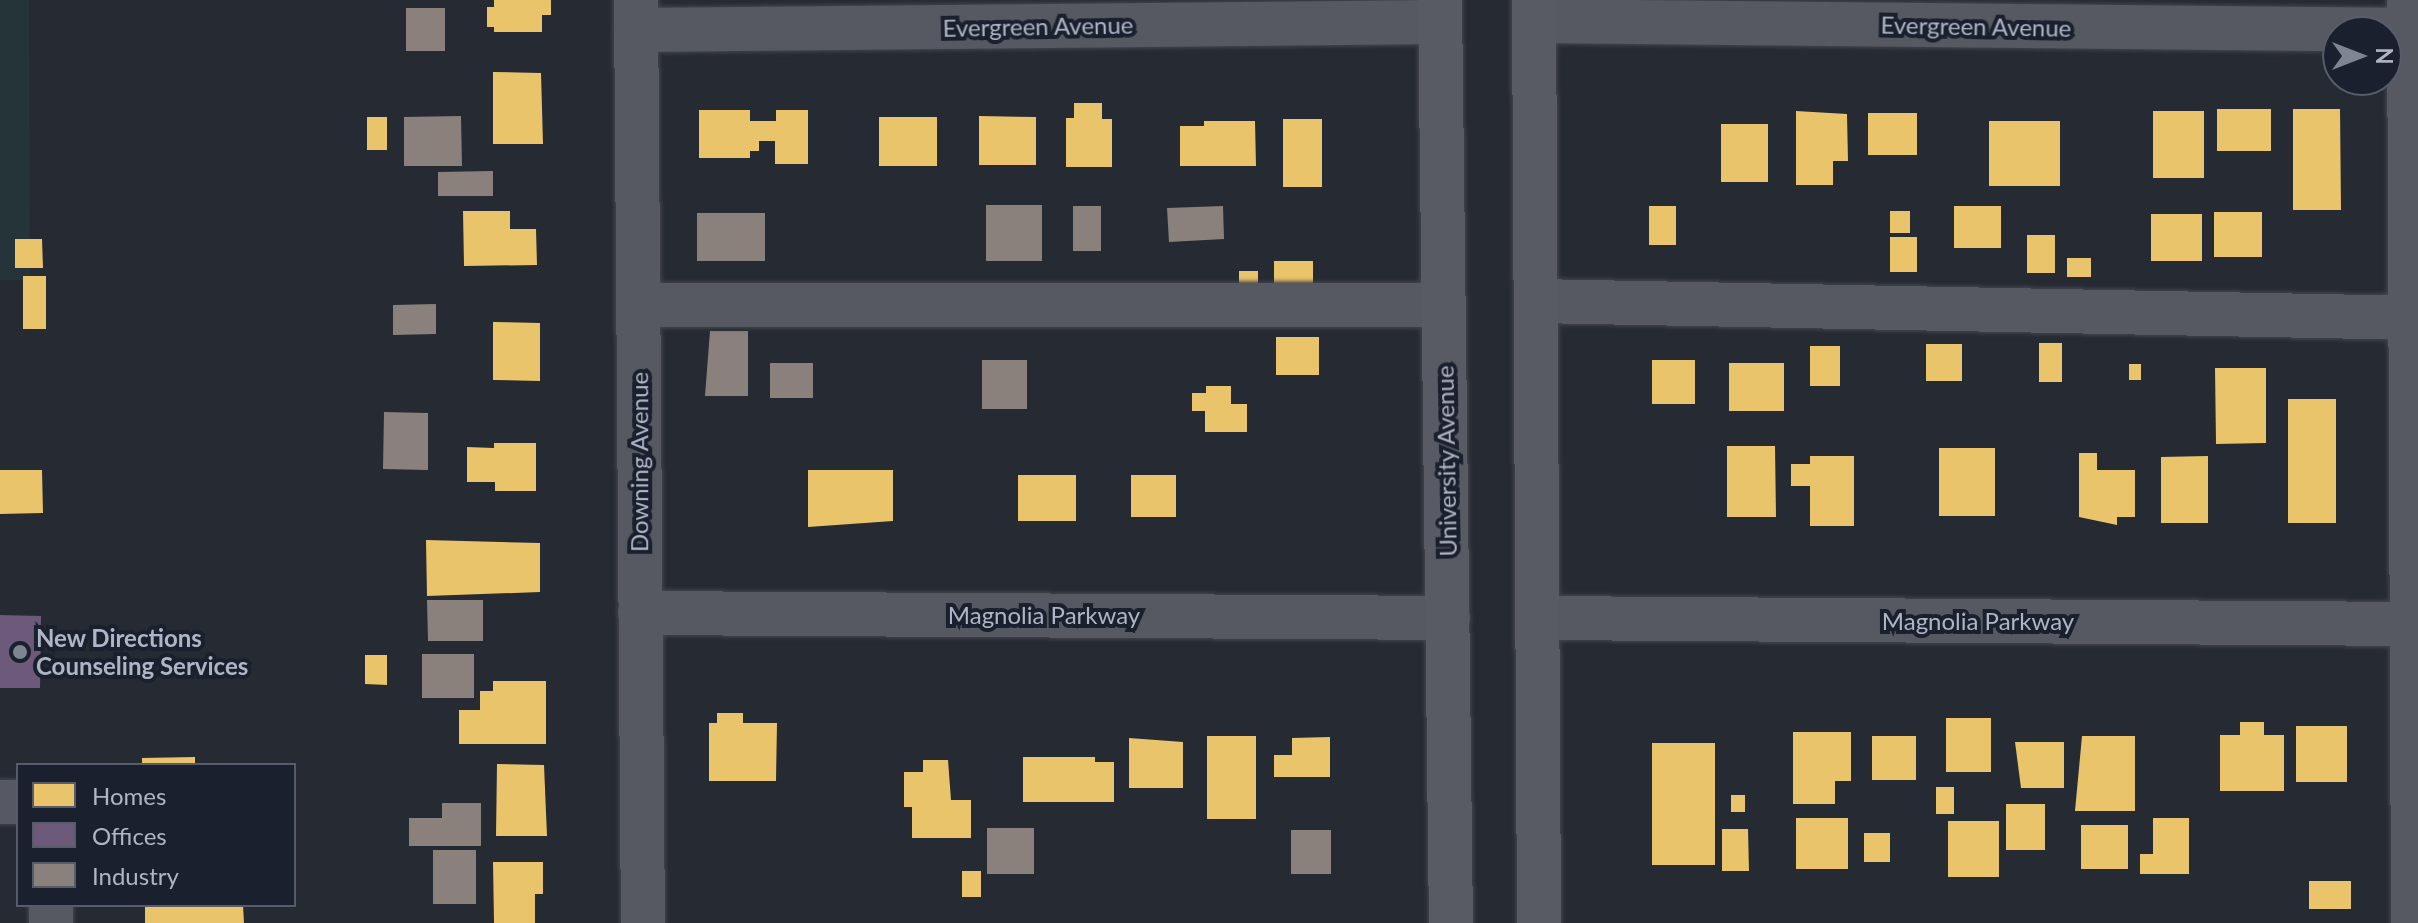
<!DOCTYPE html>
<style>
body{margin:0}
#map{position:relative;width:2418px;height:923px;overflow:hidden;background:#262a33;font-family:Lato,sans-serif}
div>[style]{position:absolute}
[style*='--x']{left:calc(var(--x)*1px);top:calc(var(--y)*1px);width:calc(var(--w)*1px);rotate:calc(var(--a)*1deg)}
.green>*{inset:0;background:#243439}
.homes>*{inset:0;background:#e9c46a}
.offices>*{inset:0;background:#6d597a}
.industry>*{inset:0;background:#8a817c}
.roads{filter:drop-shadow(0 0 2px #42454c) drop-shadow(0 0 2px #42454c)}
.minor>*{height:44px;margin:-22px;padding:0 22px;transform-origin:22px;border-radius:22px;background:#565961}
.major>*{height:44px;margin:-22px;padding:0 22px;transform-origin:22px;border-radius:22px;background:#585b63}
.dots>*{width:22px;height:22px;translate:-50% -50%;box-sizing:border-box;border:4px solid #1a202d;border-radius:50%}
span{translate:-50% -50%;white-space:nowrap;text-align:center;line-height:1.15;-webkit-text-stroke:8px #1a202d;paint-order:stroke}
.street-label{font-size:24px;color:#afb5c5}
.poi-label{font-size:24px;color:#afb5c5;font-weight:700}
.left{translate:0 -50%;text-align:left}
.legend{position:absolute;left:16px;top:763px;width:280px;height:144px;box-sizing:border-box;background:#1a202d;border:2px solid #565c6a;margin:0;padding:10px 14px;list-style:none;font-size:24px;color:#afb5c5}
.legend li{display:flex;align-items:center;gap:16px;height:40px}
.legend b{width:40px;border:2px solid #565c6a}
.north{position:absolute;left:2322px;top:16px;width:80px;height:80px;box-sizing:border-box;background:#1a202d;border:2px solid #565c6a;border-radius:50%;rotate:90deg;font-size:22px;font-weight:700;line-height:32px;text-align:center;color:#afb5c5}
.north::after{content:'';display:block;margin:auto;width:28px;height:36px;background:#7f8492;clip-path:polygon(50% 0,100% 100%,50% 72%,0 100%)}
</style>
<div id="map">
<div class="green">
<i style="clip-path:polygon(0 0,29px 0,30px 280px,0 280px)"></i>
</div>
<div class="homes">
<i style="clip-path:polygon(494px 0,551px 0,551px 15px,542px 15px,542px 32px,494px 32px,494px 27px,487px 27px,487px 7px,494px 7px)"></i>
<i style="clip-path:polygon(493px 72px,541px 73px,543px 144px,493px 144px)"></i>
<i style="clip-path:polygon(1074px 103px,1102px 103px,1102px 119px,1112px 119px,1112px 167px,1066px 167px,1066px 118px,1074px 118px)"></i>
<i style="clip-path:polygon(2217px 109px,2271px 109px,2271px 151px,2217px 151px)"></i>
<i style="clip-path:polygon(2293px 109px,2340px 109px,2341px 210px,2293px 210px)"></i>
<i style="clip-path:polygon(699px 110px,750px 110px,750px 121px,776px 121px,776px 110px,808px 110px,808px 164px,775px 164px,775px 141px,759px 141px,759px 151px,750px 151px,750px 158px,699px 158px)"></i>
<i style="clip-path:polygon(1796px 111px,1847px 114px,1848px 161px,1833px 161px,1833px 185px,1796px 185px)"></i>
<i style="clip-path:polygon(2153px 111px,2204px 111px,2204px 178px,2153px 178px)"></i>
<i style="clip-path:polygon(1868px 113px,1917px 113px,1917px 155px,1868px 155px)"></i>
<i style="clip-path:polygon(979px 116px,1036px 117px,1036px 165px,979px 165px)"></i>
<i style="clip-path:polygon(367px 117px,387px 117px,387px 150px,367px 150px)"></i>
<i style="clip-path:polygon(879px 117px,937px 117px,937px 166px,879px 166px)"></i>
<i style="clip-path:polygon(1283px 119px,1322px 119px,1322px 187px,1283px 187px)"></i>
<i style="clip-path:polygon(1204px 121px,1255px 121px,1256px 166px,1180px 166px,1180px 126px,1204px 126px)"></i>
<i style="clip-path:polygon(1989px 121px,2060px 121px,2060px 186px,1989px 186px)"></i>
<i style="clip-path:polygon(1721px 124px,1768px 124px,1768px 182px,1721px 182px)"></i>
<i style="clip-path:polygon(1649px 206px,1676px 206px,1676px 245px,1649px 245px)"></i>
<i style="clip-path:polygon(1954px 206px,2001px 206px,2001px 248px,1954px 248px)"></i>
<i style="clip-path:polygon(463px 211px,510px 211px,510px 229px,536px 229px,537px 265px,464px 266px)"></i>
<i style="clip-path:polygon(1890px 211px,1910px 211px,1910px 233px,1890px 233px)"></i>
<i style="clip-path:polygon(2214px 212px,2262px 212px,2262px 257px,2214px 257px)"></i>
<i style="clip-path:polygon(2151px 214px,2202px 214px,2202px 261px,2151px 261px)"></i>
<i style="clip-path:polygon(2027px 235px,2055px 235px,2055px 273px,2027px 273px)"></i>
<i style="clip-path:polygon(1890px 237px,1917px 237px,1917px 272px,1890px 272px)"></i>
<i style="clip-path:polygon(15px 239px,42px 239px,43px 268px,15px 268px)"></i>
<i style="clip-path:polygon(2067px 258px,2091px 258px,2091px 277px,2067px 277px)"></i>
<i style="clip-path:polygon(1274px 261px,1313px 261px,1313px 289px,1274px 289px)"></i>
<i style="clip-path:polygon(1239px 271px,1258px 271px,1258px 289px,1239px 289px)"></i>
<i style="clip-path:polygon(23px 276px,46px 276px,46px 329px,23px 329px)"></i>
<i style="clip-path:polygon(493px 322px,540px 323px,540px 381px,493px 380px)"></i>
<i style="clip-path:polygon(1276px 337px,1319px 337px,1319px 375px,1276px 375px)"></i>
<i style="clip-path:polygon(2039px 343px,2062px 343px,2062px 382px,2039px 382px)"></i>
<i style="clip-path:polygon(1926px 344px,1962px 344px,1962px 381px,1926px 381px)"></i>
<i style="clip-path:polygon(1810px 346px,1840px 346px,1840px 386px,1810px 386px)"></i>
<i style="clip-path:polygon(1652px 360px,1695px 360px,1695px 404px,1652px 404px)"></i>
<i style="clip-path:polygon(1729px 363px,1784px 363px,1784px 411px,1729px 411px)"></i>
<i style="clip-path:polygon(2129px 364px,2141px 364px,2141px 380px,2129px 380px)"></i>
<i style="clip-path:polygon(2215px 368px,2266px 368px,2266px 443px,2216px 444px)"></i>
<i style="clip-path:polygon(1206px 386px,1231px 386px,1231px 404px,1247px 404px,1247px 432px,1205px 432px,1205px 411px,1192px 411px,1192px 393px,1206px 393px)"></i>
<i style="clip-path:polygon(2288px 399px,2336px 399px,2336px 523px,2288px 523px)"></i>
<i style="clip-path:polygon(494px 443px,536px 443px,536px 491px,495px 491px,495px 482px,467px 482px,467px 447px,494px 448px)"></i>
<i style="clip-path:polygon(1727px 446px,1775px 446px,1776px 517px,1727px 517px)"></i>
<i style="clip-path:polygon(1939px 448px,1995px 448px,1995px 516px,1939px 516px)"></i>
<i style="clip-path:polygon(2079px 453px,2097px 453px,2097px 470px,2135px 470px,2135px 517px,2117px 517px,2117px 525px,2079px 517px)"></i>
<i style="clip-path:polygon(1810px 456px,1854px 456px,1854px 526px,1810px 526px,1810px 486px,1791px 486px,1791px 464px,1810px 464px)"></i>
<i style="clip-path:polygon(2208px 456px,2208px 523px,2161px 523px,2161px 457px)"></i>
<i style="clip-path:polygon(0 470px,42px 470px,43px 513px,0 514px)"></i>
<i style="clip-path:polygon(808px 470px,893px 470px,893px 521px,808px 527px)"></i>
<i style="clip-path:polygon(1018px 475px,1076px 475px,1076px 521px,1018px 521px)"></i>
<i style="clip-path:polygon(1131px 475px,1176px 475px,1176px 517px,1131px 517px)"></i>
<i style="clip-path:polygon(426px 540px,540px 543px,540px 592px,427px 596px)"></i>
<i style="clip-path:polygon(365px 655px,387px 655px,387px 685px,365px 684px)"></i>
<i style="clip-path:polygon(493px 681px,546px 681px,546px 744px,459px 744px,459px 710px,480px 710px,480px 691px,493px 691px)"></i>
<i style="clip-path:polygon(717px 713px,743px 713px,743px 723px,777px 723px,776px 781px,709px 781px,709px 723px,717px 723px)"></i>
<i style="clip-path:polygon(1946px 718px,1991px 718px,1991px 772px,1946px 772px)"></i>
<i style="clip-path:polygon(2240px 722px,2264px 722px,2264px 735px,2284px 735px,2284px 791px,2220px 791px,2220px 735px,2240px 735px)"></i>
<i style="clip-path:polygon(2296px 726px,2347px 726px,2347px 782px,2296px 782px)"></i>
<i style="clip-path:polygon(1793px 732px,1851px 732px,1851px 781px,1835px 781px,1835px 804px,1793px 804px)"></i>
<i style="clip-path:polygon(1207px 736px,1256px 736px,1256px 819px,1207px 819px)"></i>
<i style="clip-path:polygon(1872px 736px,1916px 736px,1916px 780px,1872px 780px)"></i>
<i style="clip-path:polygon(2082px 736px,2135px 736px,2135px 811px,2075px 811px)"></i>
<i style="clip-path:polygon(1330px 737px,1330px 777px,1274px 777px,1274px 755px,1292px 755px,1292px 738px)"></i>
<i style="clip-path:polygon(1129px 738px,1183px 742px,1183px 788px,1129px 788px)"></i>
<i style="clip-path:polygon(2015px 742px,2064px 742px,2064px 788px,2021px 788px)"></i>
<i style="clip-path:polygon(1652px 743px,1715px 743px,1715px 865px,1652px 865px)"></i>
<i style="clip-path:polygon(195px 757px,195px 765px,142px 765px,142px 758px)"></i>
<i style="clip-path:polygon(1023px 757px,1095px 757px,1095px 762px,1114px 762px,1114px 802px,1023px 802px)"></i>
<i style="clip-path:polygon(923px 760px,948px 760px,951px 800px,971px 800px,971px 838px,912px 838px,912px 807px,904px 807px,904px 772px,923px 772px)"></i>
<i style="clip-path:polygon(497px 764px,544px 765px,547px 836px,496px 836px)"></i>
<i style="clip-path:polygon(1936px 787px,1954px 787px,1954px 814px,1936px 814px)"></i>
<i style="clip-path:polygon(1731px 795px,1745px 795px,1745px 812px,1731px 812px)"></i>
<i style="clip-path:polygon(2006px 804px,2045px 804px,2045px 850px,2006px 850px)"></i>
<i style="clip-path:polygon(1796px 818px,1848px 818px,1848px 869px,1796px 869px)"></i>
<i style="clip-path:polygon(2153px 818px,2189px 818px,2189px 874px,2140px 874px,2140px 854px,2153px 854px)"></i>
<i style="clip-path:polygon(1948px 821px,1999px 821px,1999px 877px,1948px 877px)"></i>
<i style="clip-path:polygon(2081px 825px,2128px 825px,2128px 869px,2081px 869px)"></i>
<i style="clip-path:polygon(1722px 829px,1748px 829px,1749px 871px,1722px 871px)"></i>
<i style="clip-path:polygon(1864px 833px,1890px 833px,1890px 862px,1864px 862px)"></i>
<i style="clip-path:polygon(493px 862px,543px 862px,543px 894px,535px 894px,535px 923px,494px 923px)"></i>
<i style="clip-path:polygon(962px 871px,981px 871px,981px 897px,962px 897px)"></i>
<i style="clip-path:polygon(2309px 881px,2351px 881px,2351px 909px,2309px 909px)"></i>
<i style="clip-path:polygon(145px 905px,243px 905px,244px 923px,145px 923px)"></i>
</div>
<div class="offices">
<i style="clip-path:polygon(0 615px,41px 616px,40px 688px,0 688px)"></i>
</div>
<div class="industry">
<i style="clip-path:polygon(406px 8px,445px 8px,445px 51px,406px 51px)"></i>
<i style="clip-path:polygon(461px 116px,462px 166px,404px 166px,404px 117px)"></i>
<i style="clip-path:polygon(493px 171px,493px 196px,438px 196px,438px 172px)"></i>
<i style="clip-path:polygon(986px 205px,1042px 205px,1042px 261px,986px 261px)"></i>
<i style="clip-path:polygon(1073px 206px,1101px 206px,1101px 251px,1073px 251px)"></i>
<i style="clip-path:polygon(1223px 206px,1224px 239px,1169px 242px,1167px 208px)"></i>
<i style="clip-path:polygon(697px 213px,765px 213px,765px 261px,697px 261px)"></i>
<i style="clip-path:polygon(436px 304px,436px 334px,393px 335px,393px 305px)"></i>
<i style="clip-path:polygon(710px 331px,748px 331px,748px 396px,705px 396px)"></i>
<i style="clip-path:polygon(982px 360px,1027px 360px,1027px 409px,982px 409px)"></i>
<i style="clip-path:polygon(770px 363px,813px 363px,813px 398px,770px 398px)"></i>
<i style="clip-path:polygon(384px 412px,428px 413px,428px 470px,383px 469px)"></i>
<i style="clip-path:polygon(427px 600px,483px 600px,483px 641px,428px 641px)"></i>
<i style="clip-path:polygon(422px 654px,474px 654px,474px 698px,422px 698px)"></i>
<i style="clip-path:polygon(442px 803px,481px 803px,481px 846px,409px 846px,409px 818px,442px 818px)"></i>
<i style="clip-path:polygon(987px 828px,1034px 828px,1034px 874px,987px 874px)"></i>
<i style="clip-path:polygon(1291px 830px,1331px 830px,1331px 874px,1291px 874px)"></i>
<i style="clip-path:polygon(433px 850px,476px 850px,476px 904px,433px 904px)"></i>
</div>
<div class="roads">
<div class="minor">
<i style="--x:636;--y:0;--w:923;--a:89.57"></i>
<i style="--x:2409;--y:0;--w:923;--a:89.75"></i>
<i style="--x:1534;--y:21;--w:884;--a:0.58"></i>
<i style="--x:636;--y:30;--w:804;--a:-0.57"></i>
<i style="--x:1536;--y:301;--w:882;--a:1.1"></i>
<i style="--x:638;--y:305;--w:806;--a:0"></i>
<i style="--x:640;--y:613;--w:808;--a:0.35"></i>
<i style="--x:1537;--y:618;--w:881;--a:0.39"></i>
<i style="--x:0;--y:802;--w:18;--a:0"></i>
<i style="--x:51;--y:905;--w:18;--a:90"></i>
</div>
<div class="major">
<i style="--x:1440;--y:0;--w:923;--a:89.32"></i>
<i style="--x:1534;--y:0;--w:923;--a:89.69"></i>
</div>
</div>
<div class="dots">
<i style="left:20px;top:652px;background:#7f8492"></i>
</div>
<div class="street-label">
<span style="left:1038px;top:26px;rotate:-1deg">Evergreen Avenue</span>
<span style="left:1976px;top:26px;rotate:1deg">Evergreen Avenue</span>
<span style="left:1446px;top:461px;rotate:-91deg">University Avenue</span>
<span style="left:639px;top:462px;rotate:-90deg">Downing Avenue</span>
<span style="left:1044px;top:615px">Magnolia Parkway</span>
<span style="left:1978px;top:621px">Magnolia Parkway</span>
</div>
<div class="poi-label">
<span class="left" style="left:36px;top:652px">New Directions<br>Counseling Services</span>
</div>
<ul class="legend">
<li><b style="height:22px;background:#e9c46a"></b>Homes</li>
<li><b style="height:22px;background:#6d597a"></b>Offices</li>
<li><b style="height:22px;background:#8a817c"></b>Industry</li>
</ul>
<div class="north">N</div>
</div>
